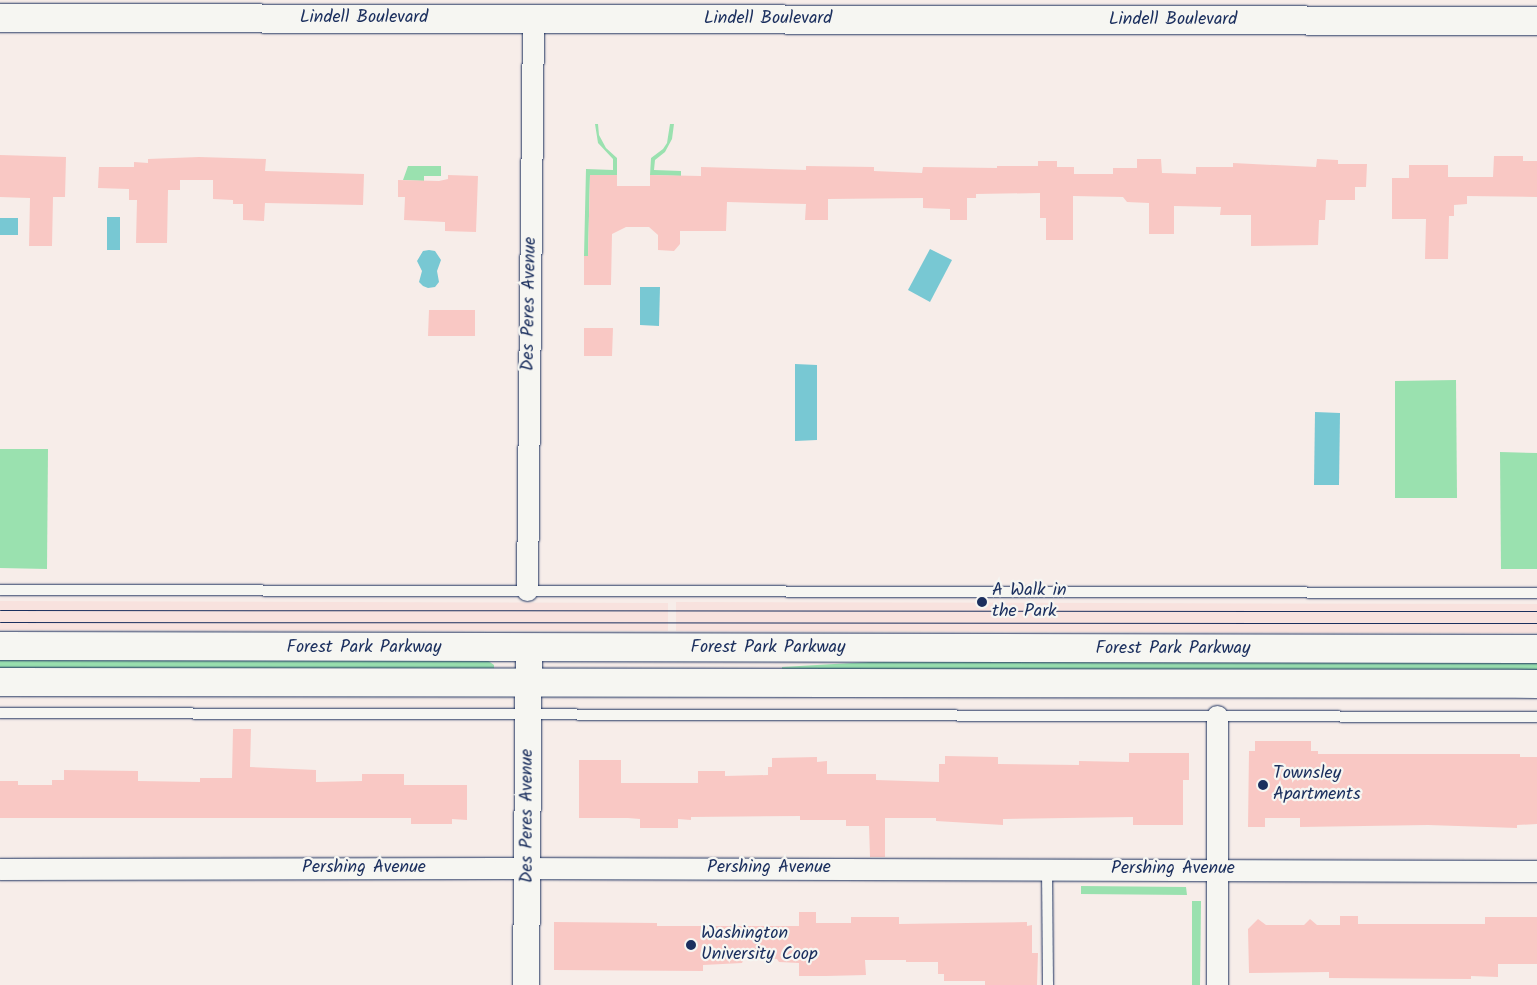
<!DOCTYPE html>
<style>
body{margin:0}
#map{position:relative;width:1537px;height:985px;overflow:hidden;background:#f7ede9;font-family:Kalam,sans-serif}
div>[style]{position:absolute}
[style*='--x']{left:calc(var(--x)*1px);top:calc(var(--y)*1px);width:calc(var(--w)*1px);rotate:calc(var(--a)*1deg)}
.built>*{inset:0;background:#f8e2de}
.green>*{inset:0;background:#9ae1af}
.water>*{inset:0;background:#78c8d3}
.building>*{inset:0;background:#f9c8c4}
.roads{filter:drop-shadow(0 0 1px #1b2f5e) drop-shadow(0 0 1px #1b2f5e)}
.service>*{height:10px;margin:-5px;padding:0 5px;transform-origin:5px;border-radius:5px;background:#f6f6f2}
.minor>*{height:21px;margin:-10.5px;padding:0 10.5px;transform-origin:10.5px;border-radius:10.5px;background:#f6f6f2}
.tertiary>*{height:26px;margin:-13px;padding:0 13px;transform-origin:13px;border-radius:13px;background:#f6f6f2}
.secondary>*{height:28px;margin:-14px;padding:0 14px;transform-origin:14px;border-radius:14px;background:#f6f6f2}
.primary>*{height:28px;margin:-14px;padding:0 14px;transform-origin:14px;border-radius:14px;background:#f6f6f2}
.tram>*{height:1px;margin:-0.5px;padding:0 0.5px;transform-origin:0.5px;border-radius:0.5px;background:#1b2f5e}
.dots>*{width:14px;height:14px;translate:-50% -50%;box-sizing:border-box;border:2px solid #f6f6f2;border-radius:50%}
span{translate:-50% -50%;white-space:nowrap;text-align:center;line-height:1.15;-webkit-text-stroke:4.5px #f6f6f2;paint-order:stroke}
.street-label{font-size:18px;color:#1b2f5e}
.poi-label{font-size:18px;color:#1b2f5e}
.left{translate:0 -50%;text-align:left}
</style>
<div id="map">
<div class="built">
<i style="clip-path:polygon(0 601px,668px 603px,668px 631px,0 630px)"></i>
<i style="clip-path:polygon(676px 602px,1537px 604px,1537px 633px,676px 631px)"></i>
</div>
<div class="green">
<i style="clip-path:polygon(595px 124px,598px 124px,599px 135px,606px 148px,617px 158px,617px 175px,590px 175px,588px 256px,584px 256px,586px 169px,613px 170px,613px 159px,598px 143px)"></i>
<i style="clip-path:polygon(670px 124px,674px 124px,672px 139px,665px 152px,655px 160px,654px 170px,681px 171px,681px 176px,650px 175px,651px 158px,663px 149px,667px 143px)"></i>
<i style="clip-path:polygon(408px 166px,441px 166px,441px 176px,424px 176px,424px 181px,403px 180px)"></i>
<i style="clip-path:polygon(1456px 380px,1457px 498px,1395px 498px,1395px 381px)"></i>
<i style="clip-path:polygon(0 449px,48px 449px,47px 569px,0 568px)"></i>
<i style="clip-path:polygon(1500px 452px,1537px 453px,1537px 569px,1501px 569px)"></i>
<i style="clip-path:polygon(0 660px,487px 660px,494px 665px,494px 669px,0 670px)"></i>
<i style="clip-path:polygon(887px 661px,1537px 661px,1537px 672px,782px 672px,782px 667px)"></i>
<i style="clip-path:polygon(1081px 886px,1186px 887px,1187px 895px,1081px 894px)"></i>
<i style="clip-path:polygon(1192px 901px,1201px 901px,1200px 985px,1192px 985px)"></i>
</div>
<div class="water">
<i style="clip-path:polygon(107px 217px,120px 217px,120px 250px,107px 250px)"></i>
<i style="clip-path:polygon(0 218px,18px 218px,18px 235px,0 235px)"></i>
<i style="clip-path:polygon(930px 249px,952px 260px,930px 302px,908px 290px)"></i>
<i style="clip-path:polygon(429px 250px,435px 251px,441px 260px,437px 271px,439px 282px,435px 287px,428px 288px,423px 286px,419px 282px,422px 271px,417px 261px,423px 251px)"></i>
<i style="clip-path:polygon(640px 287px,660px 287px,659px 326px,640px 325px)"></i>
<i style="clip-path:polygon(795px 364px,817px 365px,817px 440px,795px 441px)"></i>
<i style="clip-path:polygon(1315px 412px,1340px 413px,1339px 485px,1314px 485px)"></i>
</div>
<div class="building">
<i style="clip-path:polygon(0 155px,66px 157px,65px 197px,53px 197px,52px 246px,29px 246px,30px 198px,0 197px)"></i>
<i style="clip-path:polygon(1494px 156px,1523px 156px,1523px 161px,1537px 161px,1537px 197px,1467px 196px,1467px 204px,1454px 205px,1454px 216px,1449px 216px,1448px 259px,1425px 259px,1426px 219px,1392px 219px,1392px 178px,1409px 178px,1409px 165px,1448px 165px,1448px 177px,1493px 177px)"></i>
<i style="clip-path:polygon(199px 157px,266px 159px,265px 171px,364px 174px,363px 205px,265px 203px,264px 221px,243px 220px,243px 204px,233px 204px,233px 200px,213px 199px,213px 180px,180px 180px,180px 190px,168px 190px,167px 243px,136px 243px,137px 200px,129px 200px,129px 189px,98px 188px,99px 167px,134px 167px,134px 162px,148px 163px,148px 159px)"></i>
<i style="clip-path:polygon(1137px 159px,1161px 159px,1162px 173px,1196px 174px,1196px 167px,1233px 167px,1233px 163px,1316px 167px,1317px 159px,1338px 160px,1338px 164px,1367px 164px,1366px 187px,1355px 187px,1355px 200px,1326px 200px,1325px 220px,1319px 220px,1318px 245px,1251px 246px,1251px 215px,1220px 215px,1221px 207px,1174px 206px,1174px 234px,1149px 234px,1149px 203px,1127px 202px,1123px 197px,1073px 196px,1073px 240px,1046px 240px,1046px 218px,1040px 218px,1040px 193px,976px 194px,976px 198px,967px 198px,967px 220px,950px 220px,950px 209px,923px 208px,923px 198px,828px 199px,828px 220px,805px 220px,806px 204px,727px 202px,726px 231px,680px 231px,680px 244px,674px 251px,658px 250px,658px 235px,649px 227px,626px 227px,612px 234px,611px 285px,584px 285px,584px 256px,588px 256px,590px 175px,617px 175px,617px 186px,650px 186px,650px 175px,701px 176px,701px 167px,806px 170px,806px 166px,874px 167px,874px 171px,922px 173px,923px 167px,997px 168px,997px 166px,1038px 166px,1038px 161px,1057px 161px,1057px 167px,1074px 167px,1074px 174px,1113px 174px,1113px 168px,1137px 168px)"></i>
<i style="clip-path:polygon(448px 175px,478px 176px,476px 232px,445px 231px,445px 222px,404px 220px,405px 197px,398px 197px,398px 180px,439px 181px,448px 179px)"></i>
<i style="clip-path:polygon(429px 310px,475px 310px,475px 336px,428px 336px)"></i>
<i style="clip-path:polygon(584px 328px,613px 328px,612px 356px,584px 356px)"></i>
<i style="clip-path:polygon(233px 729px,251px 729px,250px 767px,316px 770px,316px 782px,362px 781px,362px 774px,404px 774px,404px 785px,467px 785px,467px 820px,452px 819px,452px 824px,411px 824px,411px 818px,0 818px,0 781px,18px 781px,18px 785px,52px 785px,52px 780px,64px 780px,64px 770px,138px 771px,138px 781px,200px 782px,200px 778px,232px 778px)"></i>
<i style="clip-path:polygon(1255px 741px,1311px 741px,1311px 751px,1318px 751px,1318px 754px,1520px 754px,1520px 757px,1537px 757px,1537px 824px,1517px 825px,1517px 828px,1428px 825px,1300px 827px,1300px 818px,1265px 818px,1265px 827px,1248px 827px,1249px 751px,1255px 751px)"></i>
<i style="clip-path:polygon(1129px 753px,1189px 753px,1189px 780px,1183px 780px,1183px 825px,1133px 825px,1133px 817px,1003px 819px,1003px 825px,936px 821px,936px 818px,885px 818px,885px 857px,870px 857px,869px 826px,846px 826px,846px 820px,800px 820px,800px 816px,691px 817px,691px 820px,678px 819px,678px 828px,640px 828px,640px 819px,628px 818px,579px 818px,579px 760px,621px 760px,621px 783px,698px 783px,698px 771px,725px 771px,725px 776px,768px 775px,768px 767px,772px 767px,772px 758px,817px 757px,817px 762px,827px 761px,827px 774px,876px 774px,876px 780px,939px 782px,939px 764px,945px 764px,945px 756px,998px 757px,998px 764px,1079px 765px,1079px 761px,1129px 762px)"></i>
<i style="clip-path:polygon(799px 912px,816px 912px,816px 923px,851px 923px,851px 917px,899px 917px,899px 924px,1027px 922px,1027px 926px,1032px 925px,1032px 953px,1038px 953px,1037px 985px,985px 985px,985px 981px,944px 981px,944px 974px,938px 974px,938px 962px,906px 962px,906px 960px,865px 960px,866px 975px,826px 976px,799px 976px,799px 963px,779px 962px,777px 959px,744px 959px,742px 963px,703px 965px,703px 971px,554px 970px,554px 922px,657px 923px,657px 926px,799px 926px)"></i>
<i style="clip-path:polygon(1340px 916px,1358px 916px,1358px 924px,1485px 924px,1485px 917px,1537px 917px,1537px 964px,1498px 964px,1498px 977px,1471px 976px,1471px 979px,1329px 978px,1329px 972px,1249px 973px,1248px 929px,1258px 919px,1266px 925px,1304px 925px,1310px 919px,1317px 925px,1340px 925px)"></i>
</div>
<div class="roads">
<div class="service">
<i style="--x:0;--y:590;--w:1537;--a:0.11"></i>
<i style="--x:0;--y:713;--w:1537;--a:0.15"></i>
<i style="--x:1047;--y:869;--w:116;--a:89.5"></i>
</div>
<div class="minor">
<i style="--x:527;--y:590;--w:572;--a:-89.4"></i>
<i style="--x:1217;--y:716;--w:269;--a:90"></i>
<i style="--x:0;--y:869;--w:503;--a:-0.11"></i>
<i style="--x:503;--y:868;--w:1034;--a:0.17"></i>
</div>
<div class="tertiary">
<i style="--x:526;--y:985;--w:337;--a:-89.5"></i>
</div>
<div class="secondary">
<i style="--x:0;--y:18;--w:1537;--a:0.11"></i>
</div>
<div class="primary">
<i style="--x:0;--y:646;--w:1537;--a:0.11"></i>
<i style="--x:0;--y:682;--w:1537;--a:0.07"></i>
</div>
</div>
<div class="tram">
<i style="--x:0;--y:610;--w:1537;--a:0.04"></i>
<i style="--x:0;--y:622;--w:1537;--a:0.04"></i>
</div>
<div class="dots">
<i style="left:982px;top:602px;background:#1b2f5e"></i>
<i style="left:1263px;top:785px;background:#1b2f5e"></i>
<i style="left:691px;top:945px;background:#1b2f5e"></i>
</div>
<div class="street-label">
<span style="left:364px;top:18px">Lindell Boulevard</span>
<span style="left:768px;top:19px">Lindell Boulevard</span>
<span style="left:1173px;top:20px">Lindell Boulevard</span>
<span style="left:530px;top:304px;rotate:-89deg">Des Peres Avenue</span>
<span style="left:364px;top:648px">Forest Park Parkway</span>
<span style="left:768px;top:648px">Forest Park Parkway</span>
<span style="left:1173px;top:649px">Forest Park Parkway</span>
<span style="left:528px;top:816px;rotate:-90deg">Des Peres Avenue</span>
<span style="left:364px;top:868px">Pershing Avenue</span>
<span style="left:769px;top:868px">Pershing Avenue</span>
<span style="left:1173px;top:869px">Pershing Avenue</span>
</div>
<div class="poi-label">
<span class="left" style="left:992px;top:602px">A Walk in<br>the Park</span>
<span class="left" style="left:1273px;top:785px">Townsley<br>Apartments</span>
<span class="left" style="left:701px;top:945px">Washington<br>University Coop</span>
</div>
</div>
